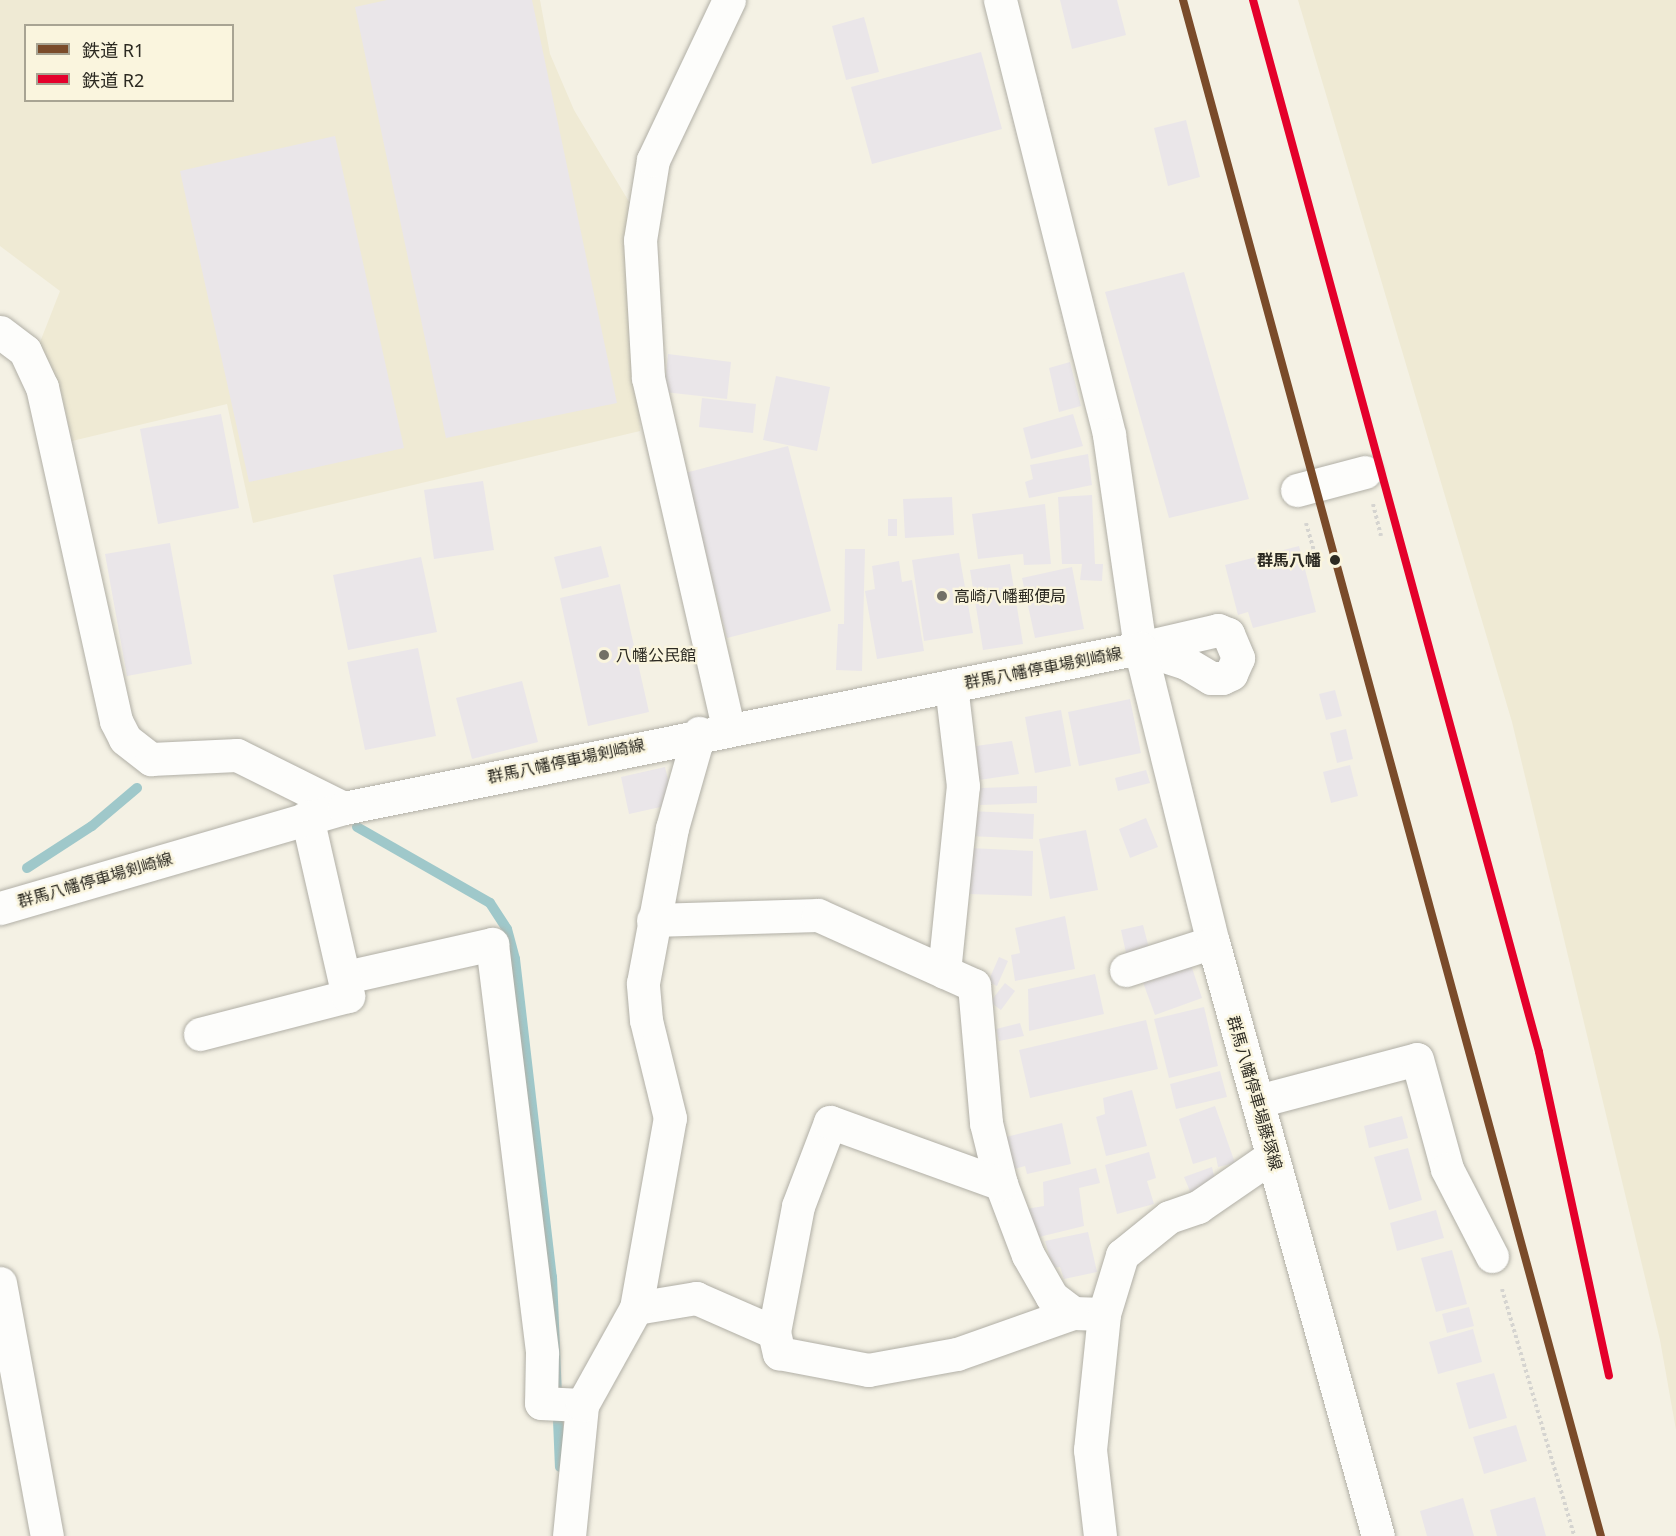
<!DOCTYPE html>
<meta charset="utf-8">
<style>
body{margin:0}
#map{position:relative;width:1676px;height:1536px;overflow:hidden;background:#f4f1e4;font-family:"Noto Sans","Noto Sans JP",sans-serif}
div>[style]{position:absolute}
[style*='--x']{left:calc(var(--x)*1px);top:calc(var(--y)*1px);width:calc(var(--w)*1px);rotate:calc(var(--a)*1deg)}
.built>*{inset:0;background:#efead4}
.stream>*{height:10px;margin:-5px;padding:0 5px;transform-origin:5px;border-radius:5px;background:#9fc8ca}
.building>*{inset:0;background:#eae6e9}
.path>*{height:4px;margin-top:-2px;transform-origin:0;background:repeating-linear-gradient(90deg,#d5d4d0 0 3px,transparent 0 6px)}
.roads{filter:drop-shadow(0 0 2px #b1afa6) drop-shadow(0 0 2px #b1afa6)}
.minor>*{height:33px;margin:-16.5px;padding:0 16.5px;transform-origin:16.5px;border-radius:16.5px;background:#fdfdfb}
.major>*{height:33px;margin:-16.5px;padding:0 16.5px;transform-origin:16.5px;border-radius:16.5px;background:#fdfdfb}
.rail-1>*{height:8px;margin:-4px;padding:0 4px;transform-origin:4px;border-radius:4px;background:#7a4b2a}
.rail-2>*{height:8px;margin:-4px;padding:0 4px;transform-origin:4px;border-radius:4px;background:#e4002b}
.dots>*{width:16px;height:16px;translate:-50% -50%;box-sizing:border-box;border:3px solid #faf5de;border-radius:50%}
span{translate:-50% -50%;white-space:nowrap;text-align:center;line-height:1.15;-webkit-text-stroke:4.5px #faf5de;paint-order:stroke}
.stop-label{font-size:16px;color:#2c2a22;font-weight:700}
.right{translate:-100% -50%;text-align:right}
.poi-label{font-size:16px;color:#2c2a22}
.left{translate:0 -50%;text-align:left}
.street-label{font-size:16px;color:#2c2a22}
.legend{position:absolute;left:24px;top:24px;width:210px;height:78px;box-sizing:border-box;background:#faf5de;border:2px solid #a8a493;margin:0;padding:8px 10px;list-style:none;font-size:18px;color:#2c2a22}
.legend li{display:flex;align-items:center;gap:12px;height:30px}
.legend b{width:30px;border:2px solid #a8a493}
</style>
<div id="map">
<div class="built">
<i style="clip-path:polygon(evenodd,0 0,540px 0,550px 54px,574px 110px,631px 205px,640px 431px,253px 523px,227px 404px,72px 441px,60px 387px,35px 355px,60px 291px,0 246px,0 0,26px 26px,232px 26px,232px 100px,26px 100px,26px 26px)"></i>
<i style="clip-path:polygon(1298px 0,1676px 0,1676px 1430px,1660px 1340px,1512px 722px)"></i>
</div>
<div class="stream">
<i style="--x:357;--y:827;--w:153;--a:29.7"></i>
<i style="--x:490;--y:903;--w:31;--a:57"></i>
<i style="--x:507;--y:929;--w:31;--a:75"></i>
<i style="--x:515;--y:959;--w:320;--a:83.4"></i>
<i style="--x:552;--y:1277;--w:190;--a:87.6"></i>
<i style="--x:27;--y:868;--w:77;--a:-32.9"></i>
<i style="--x:92;--y:826;--w:59;--a:-40.2"></i>
</div>
<div class="building">
<i style="clip-path:polygon(387px 0,532px 0,617px 403px,446px 438px,355px 7px)"></i>
<i style="clip-path:polygon(1060px 0,1117px 0,1126px 35px,1072px 49px)"></i>
<i style="clip-path:polygon(864px 17px,879px 72px,846px 80px,832px 26px)"></i>
<i style="clip-path:polygon(981px 52px,1002px 129px,872px 164px,851px 87px)"></i>
<i style="clip-path:polygon(1186px 120px,1200px 177px,1168px 186px,1154px 128px)"></i>
<i style="clip-path:polygon(335px 136px,404px 448px,249px 482px,180px 171px)"></i>
<i style="clip-path:polygon(1184px 272px,1249px 499px,1169px 518px,1105px 292px)"></i>
<i style="clip-path:polygon(668px 354px,731px 362px,727px 399px,664px 392px)"></i>
<i style="clip-path:polygon(1070px 362px,1081px 406px,1059px 412px,1049px 368px)"></i>
<i style="clip-path:polygon(776px 376px,830px 387px,817px 451px,763px 440px)"></i>
<i style="clip-path:polygon(702px 398px,756px 404px,753px 433px,699px 427px)"></i>
<i style="clip-path:polygon(221px 414px,239px 508px,158px 524px,140px 429px)"></i>
<i style="clip-path:polygon(1073px 414px,1083px 446px,1031px 459px,1023px 428px)"></i>
<i style="clip-path:polygon(788px 446px,831px 611px,727px 638px,685px 473px)"></i>
<i style="clip-path:polygon(1088px 454px,1092px 485px,1029px 498px,1025px 482px,1033px 479px,1030px 465px)"></i>
<i style="clip-path:polygon(483px 481px,494px 550px,434px 559px,424px 490px)"></i>
<i style="clip-path:polygon(1092px 495px,1095px 564px,1103px 564px,1102px 581px,1080px 580px,1082px 564px,1062px 564px,1058px 497px)"></i>
<i style="clip-path:polygon(952px 497px,954px 535px,905px 538px,903px 499px)"></i>
<i style="clip-path:polygon(1045px 504px,1051px 564px,1024px 565px,1023px 554px,978px 559px,972px 514px)"></i>
<i style="clip-path:polygon(888px 519px,897px 519px,897px 536px,888px 536px)"></i>
<i style="clip-path:polygon(170px 543px,192px 664px,127px 676px,105px 554px)"></i>
<i style="clip-path:polygon(601px 546px,609px 577px,562px 589px,554px 557px)"></i>
<i style="clip-path:polygon(1299px 546px,1316px 612px,1253px 628px,1248px 612px,1238px 615px,1225px 565px)"></i>
<i style="clip-path:polygon(845px 549px,865px 549px,862px 671px,836px 670px,838px 624px,844px 624px)"></i>
<i style="clip-path:polygon(959px 553px,973px 633px,924px 641px,912px 560px)"></i>
<i style="clip-path:polygon(421px 557px,437px 632px,348px 650px,333px 575px)"></i>
<i style="clip-path:polygon(899px 561px,902px 582px,912px 580px,924px 651px,877px 659px,865px 591px,875px 589px,872px 566px)"></i>
<i style="clip-path:polygon(1010px 564px,1023px 644px,983px 650px,970px 570px)"></i>
<i style="clip-path:polygon(1072px 567px,1084px 629px,1035px 638px,1022px 578px)"></i>
<i style="clip-path:polygon(620px 584px,649px 712px,588px 726px,560px 598px)"></i>
<i style="clip-path:polygon(418px 648px,436px 736px,365px 750px,347px 662px)"></i>
<i style="clip-path:polygon(522px 681px,538px 742px,472px 759px,456px 698px)"></i>
<i style="clip-path:polygon(1335px 690px,1342px 716px,1326px 720px,1319px 694px)"></i>
<i style="clip-path:polygon(1130px 699px,1141px 753px,1079px 766px,1068px 712px)"></i>
<i style="clip-path:polygon(1061px 710px,1071px 766px,1035px 773px,1025px 717px)"></i>
<i style="clip-path:polygon(1346px 729px,1353px 759px,1337px 763px,1330px 733px)"></i>
<i style="clip-path:polygon(1012px 741px,1019px 774px,979px 780px,976px 746px)"></i>
<i style="clip-path:polygon(1350px 765px,1358px 796px,1331px 803px,1323px 772px)"></i>
<i style="clip-path:polygon(665px 767px,674px 804px,629px 814px,621px 777px)"></i>
<i style="clip-path:polygon(1146px 770px,1150px 783px,1118px 791px,1115px 778px)"></i>
<i style="clip-path:polygon(1037px 786px,1037px 803px,980px 805px,980px 788px)"></i>
<i style="clip-path:polygon(970px 811px,1034px 814px,1033px 839px,969px 836px)"></i>
<i style="clip-path:polygon(1146px 818px,1158px 847px,1130px 858px,1119px 829px)"></i>
<i style="clip-path:polygon(1086px 830px,1098px 890px,1050px 899px,1039px 839px)"></i>
<i style="clip-path:polygon(969px 848px,1033px 851px,1032px 896px,967px 894px)"></i>
<i style="clip-path:polygon(1065px 916px,1075px 969px,1015px 981px,1011px 955px,1020px 953px,1015px 928px)"></i>
<i style="clip-path:polygon(1143px 925px,1149px 948px,1126px 953px,1121px 930px)"></i>
<i style="clip-path:polygon(999px 957px,1008px 961px,997px 986px,988px 982px)"></i>
<i style="clip-path:polygon(1189px 959px,1202px 998px,1155px 1015px,1141px 977px)"></i>
<i style="clip-path:polygon(1095px 974px,1104px 1014px,1029px 1031px,1028px 989px)"></i>
<i style="clip-path:polygon(1005px 983px,1015px 991px,1001px 1010px,990px 1002px)"></i>
<i style="clip-path:polygon(1204px 1007px,1218px 1066px,1169px 1078px,1154px 1019px)"></i>
<i style="clip-path:polygon(1146px 1020px,1158px 1069px,1030px 1098px,1019px 1050px)"></i>
<i style="clip-path:polygon(1020px 1023px,1024px 1036px,999px 1041px,996px 1029px)"></i>
<i style="clip-path:polygon(1220px 1071px,1227px 1097px,1176px 1109px,1170px 1084px)"></i>
<i style="clip-path:polygon(1132px 1090px,1147px 1146px,1106px 1156px,1096px 1117px,1105px 1114px,1103px 1098px)"></i>
<i style="clip-path:polygon(1215px 1106px,1235px 1163px,1218px 1167px,1216px 1157px,1193px 1164px,1179px 1119px)"></i>
<i style="clip-path:polygon(1402px 1116px,1408px 1138px,1369px 1148px,1364px 1126px)"></i>
<i style="clip-path:polygon(1062px 1123px,1071px 1164px,1027px 1174px,1025px 1166px,1014px 1169px,1006px 1137px)"></i>
<i style="clip-path:polygon(1408px 1148px,1422px 1200px,1389px 1210px,1374px 1157px)"></i>
<i style="clip-path:polygon(1149px 1152px,1156px 1178px,1147px 1181px,1154px 1204px,1117px 1214px,1105px 1165px)"></i>
<i style="clip-path:polygon(1212px 1167px,1215px 1180px,1192px 1196px,1184px 1177px)"></i>
<i style="clip-path:polygon(1096px 1168px,1100px 1183px,1079px 1188px,1084px 1226px,1039px 1237px,1026px 1209px,1044px 1206px,1043px 1182px)"></i>
<i style="clip-path:polygon(1436px 1210px,1444px 1238px,1397px 1251px,1390px 1223px)"></i>
<i style="clip-path:polygon(1088px 1232px,1097px 1272px,1064px 1279px,1060px 1267px,1053px 1268px,1045px 1241px)"></i>
<i style="clip-path:polygon(1452px 1250px,1467px 1304px,1436px 1312px,1421px 1258px)"></i>
<i style="clip-path:polygon(1469px 1307px,1474px 1326px,1447px 1333px,1442px 1314px)"></i>
<i style="clip-path:polygon(1473px 1329px,1482px 1362px,1438px 1374px,1429px 1342px)"></i>
<i style="clip-path:polygon(1494px 1373px,1507px 1418px,1469px 1429px,1456px 1383px)"></i>
<i style="clip-path:polygon(1516px 1425px,1527px 1461px,1484px 1474px,1473px 1437px)"></i>
<i style="clip-path:polygon(1535px 1497px,1546px 1536px,1497px 1536px,1490px 1510px)"></i>
<i style="clip-path:polygon(1463px 1498px,1474px 1536px,1427px 1536px,1420px 1511px)"></i>
</div>
<div class="path">
<i style="--x:1373;--y:504;--w:33;--a:76"></i>
<i style="--x:1306;--y:523;--w:32;--a:74"></i>
<i style="--x:1502;--y:1289;--w:257;--a:73.7"></i>
</div>
<div class="roads">
<div class="minor">
<i style="--x:1000;--y:0;--w:448;--a:75.9"></i>
<i style="--x:1109;--y:435;--w:215;--a:81.7"></i>
<i style="--x:0;--y:332;--w:31;--a:37"></i>
<i style="--x:25;--y:351;--w:40;--a:65"></i>
<i style="--x:42;--y:387;--w:342;--a:77.5"></i>
<i style="--x:116;--y:721;--w:20;--a:63"></i>
<i style="--x:125;--y:739;--w:33;--a:38"></i>
<i style="--x:151;--y:759;--w:86;--a:-2.7"></i>
<i style="--x:237;--y:755;--w:119;--a:26.4"></i>
<i style="--x:1297;--y:490;--w:70;--a:-14.8"></i>
<i style="--x:1218;--y:630;--w:11;--a:22"></i>
<i style="--x:1228;--y:634;--w:26;--a:67"></i>
<i style="--x:1238;--y:658;--w:17;--a:114"></i>
<i style="--x:1231;--y:674;--w:10;--a:156"></i>
<i style="--x:1222;--y:678;--w:11;--a:180"></i>
<i style="--x:1211;--y:678;--w:29;--a:-149"></i>
<i style="--x:1186;--y:663;--w:48;--a:-161.9"></i>
<i style="--x:1140;--y:648;--w:80;--a:-13"></i>
<i style="--x:728;--y:727;--w:358;--a:-102.9"></i>
<i style="--x:648;--y:378;--w:138;--a:-93.3"></i>
<i style="--x:640;--y:240;--w:81;--a:-80.8"></i>
<i style="--x:653;--y:160;--w:177;--a:-64.6"></i>
<i style="--x:653;--y:920;--w:165;--a:-1.7"></i>
<i style="--x:818;--y:915;--w:171;--a:24.2"></i>
<i style="--x:974;--y:985;--w:139;--a:85"></i>
<i style="--x:986;--y:1123;--w:63;--a:76.2"></i>
<i style="--x:1001;--y:1184;--w:76;--a:69.2"></i>
<i style="--x:1028;--y:1255;--w:48;--a:60.3"></i>
<i style="--x:1052;--y:1297;--w:26;--a:37"></i>
<i style="--x:1073;--y:1313;--w:31;--a:2"></i>
<i style="--x:1126;--y:970;--w:91;--a:-17.8"></i>
<i style="--x:944;--y:972;--w:187;--a:-84.2"></i>
<i style="--x:963;--y:786;--w:101;--a:-96.8"></i>
<i style="--x:346;--y:977;--w:150;--a:-12.7"></i>
<i style="--x:492;--y:944;--w:412;--a:83"></i>
<i style="--x:542;--y:1353;--w:50;--a:91.1"></i>
<i style="--x:541;--y:1403;--w:41;--a:2.8"></i>
<i style="--x:200;--y:1034;--w:153;--a:-14.4"></i>
<i style="--x:348;--y:996;--w:184;--a:-102.9"></i>
<i style="--x:1258;--y:1101;--w:164;--a:-14.8"></i>
<i style="--x:1417;--y:1059;--w:114;--a:74.7"></i>
<i style="--x:1447;--y:1169;--w:98;--a:62.7"></i>
<i style="--x:0;--y:1283;--w:257;--a:79.5"></i>
<i style="--x:636;--y:1308;--w:61;--a:-9.5"></i>
<i style="--x:696;--y:1298;--w:85;--a:23.6"></i>
<i style="--x:774;--y:1332;--w:22;--a:77"></i>
<i style="--x:779;--y:1353;--w:91;--a:10.8"></i>
<i style="--x:868;--y:1370;--w:90;--a:-10.2"></i>
<i style="--x:957;--y:1354;--w:123;--a:-19.5"></i>
<i style="--x:774;--y:1332;--w:128;--a:-79.2"></i>
<i style="--x:798;--y:1206;--w:90;--a:-69.1"></i>
<i style="--x:830;--y:1122;--w:182;--a:19.9"></i>
<i style="--x:569;--y:1536;--w:132;--a:-84.3"></i>
<i style="--x:582;--y:1405;--w:111;--a:-60.9"></i>
<i style="--x:636;--y:1308;--w:193;--a:-79.9"></i>
<i style="--x:670;--y:1118;--w:101;--a:-103.8"></i>
<i style="--x:646;--y:1020;--w:37;--a:-95"></i>
<i style="--x:643;--y:983;--w:158;--a:-79.4"></i>
<i style="--x:672;--y:828;--w:99;--a:-74.1"></i>
<i style="--x:1100;--y:1536;--w:87;--a:-96.6"></i>
<i style="--x:1090;--y:1450;--w:137;--a:-84.1"></i>
<i style="--x:1104;--y:1314;--w:62;--a:-73"></i>
<i style="--x:1122;--y:1255;--w:60;--a:-39"></i>
<i style="--x:1169;--y:1217;--w:31;--a:-19"></i>
<i style="--x:1198;--y:1207;--w:90;--a:-34.6"></i>
</div>
<div class="major">
<i style="--x:0;--y:908;--w:358;--a:-16.2"></i>
<i style="--x:344;--y:808;--w:812;--a:-11.37"></i>
<i style="--x:1140;--y:648;--w:303;--a:76.1"></i>
<i style="--x:1213;--y:942;--w:616;--a:74.48"></i>
</div>
</div>
<div class="rail-1">
<i style="--x:1183;--y:0;--w:1592;--a:74.78"></i>
</div>
<div class="rail-2">
<i style="--x:1253;--y:0;--w:1090;--a:74.79"></i>
<i style="--x:1539;--y:1052;--w:331;--a:77.8"></i>
</div>
<div class="dots">
<i style="left:1335px;top:560px;background:#2c2a22"></i>
<i style="left:942px;top:596px;background:#727066"></i>
<i style="left:604px;top:655px;background:#727066"></i>
</div>
<div class="stop-label">
<span class="right" style="left:1321px;top:560px">群馬八幡</span>
</div>
<div class="poi-label">
<span class="left" style="left:954px;top:596px">高崎八幡郵便局</span>
<span class="left" style="left:616px;top:655px">八幡公民館</span>
</div>
<div class="street-label">
<span style="left:1043px;top:668px;rotate:-11deg">群馬八幡停車場剣崎線</span>
<span style="left:566px;top:761px;rotate:-12deg">群馬八幡停車場剣崎線</span>
<span style="left:95px;top:880px;rotate:-16deg">群馬八幡停車場剣崎線</span>
<span style="left:1255px;top:1093px;rotate:74deg">群馬八幡停車場藤塚線</span>
</div>
<ul class="legend">
<li><b style="height:8px;background:#7a4b2a"></b>鉄道 R1</li>
<li><b style="height:8px;background:#e4002b"></b>鉄道 R2</li>
</ul>
</div>
